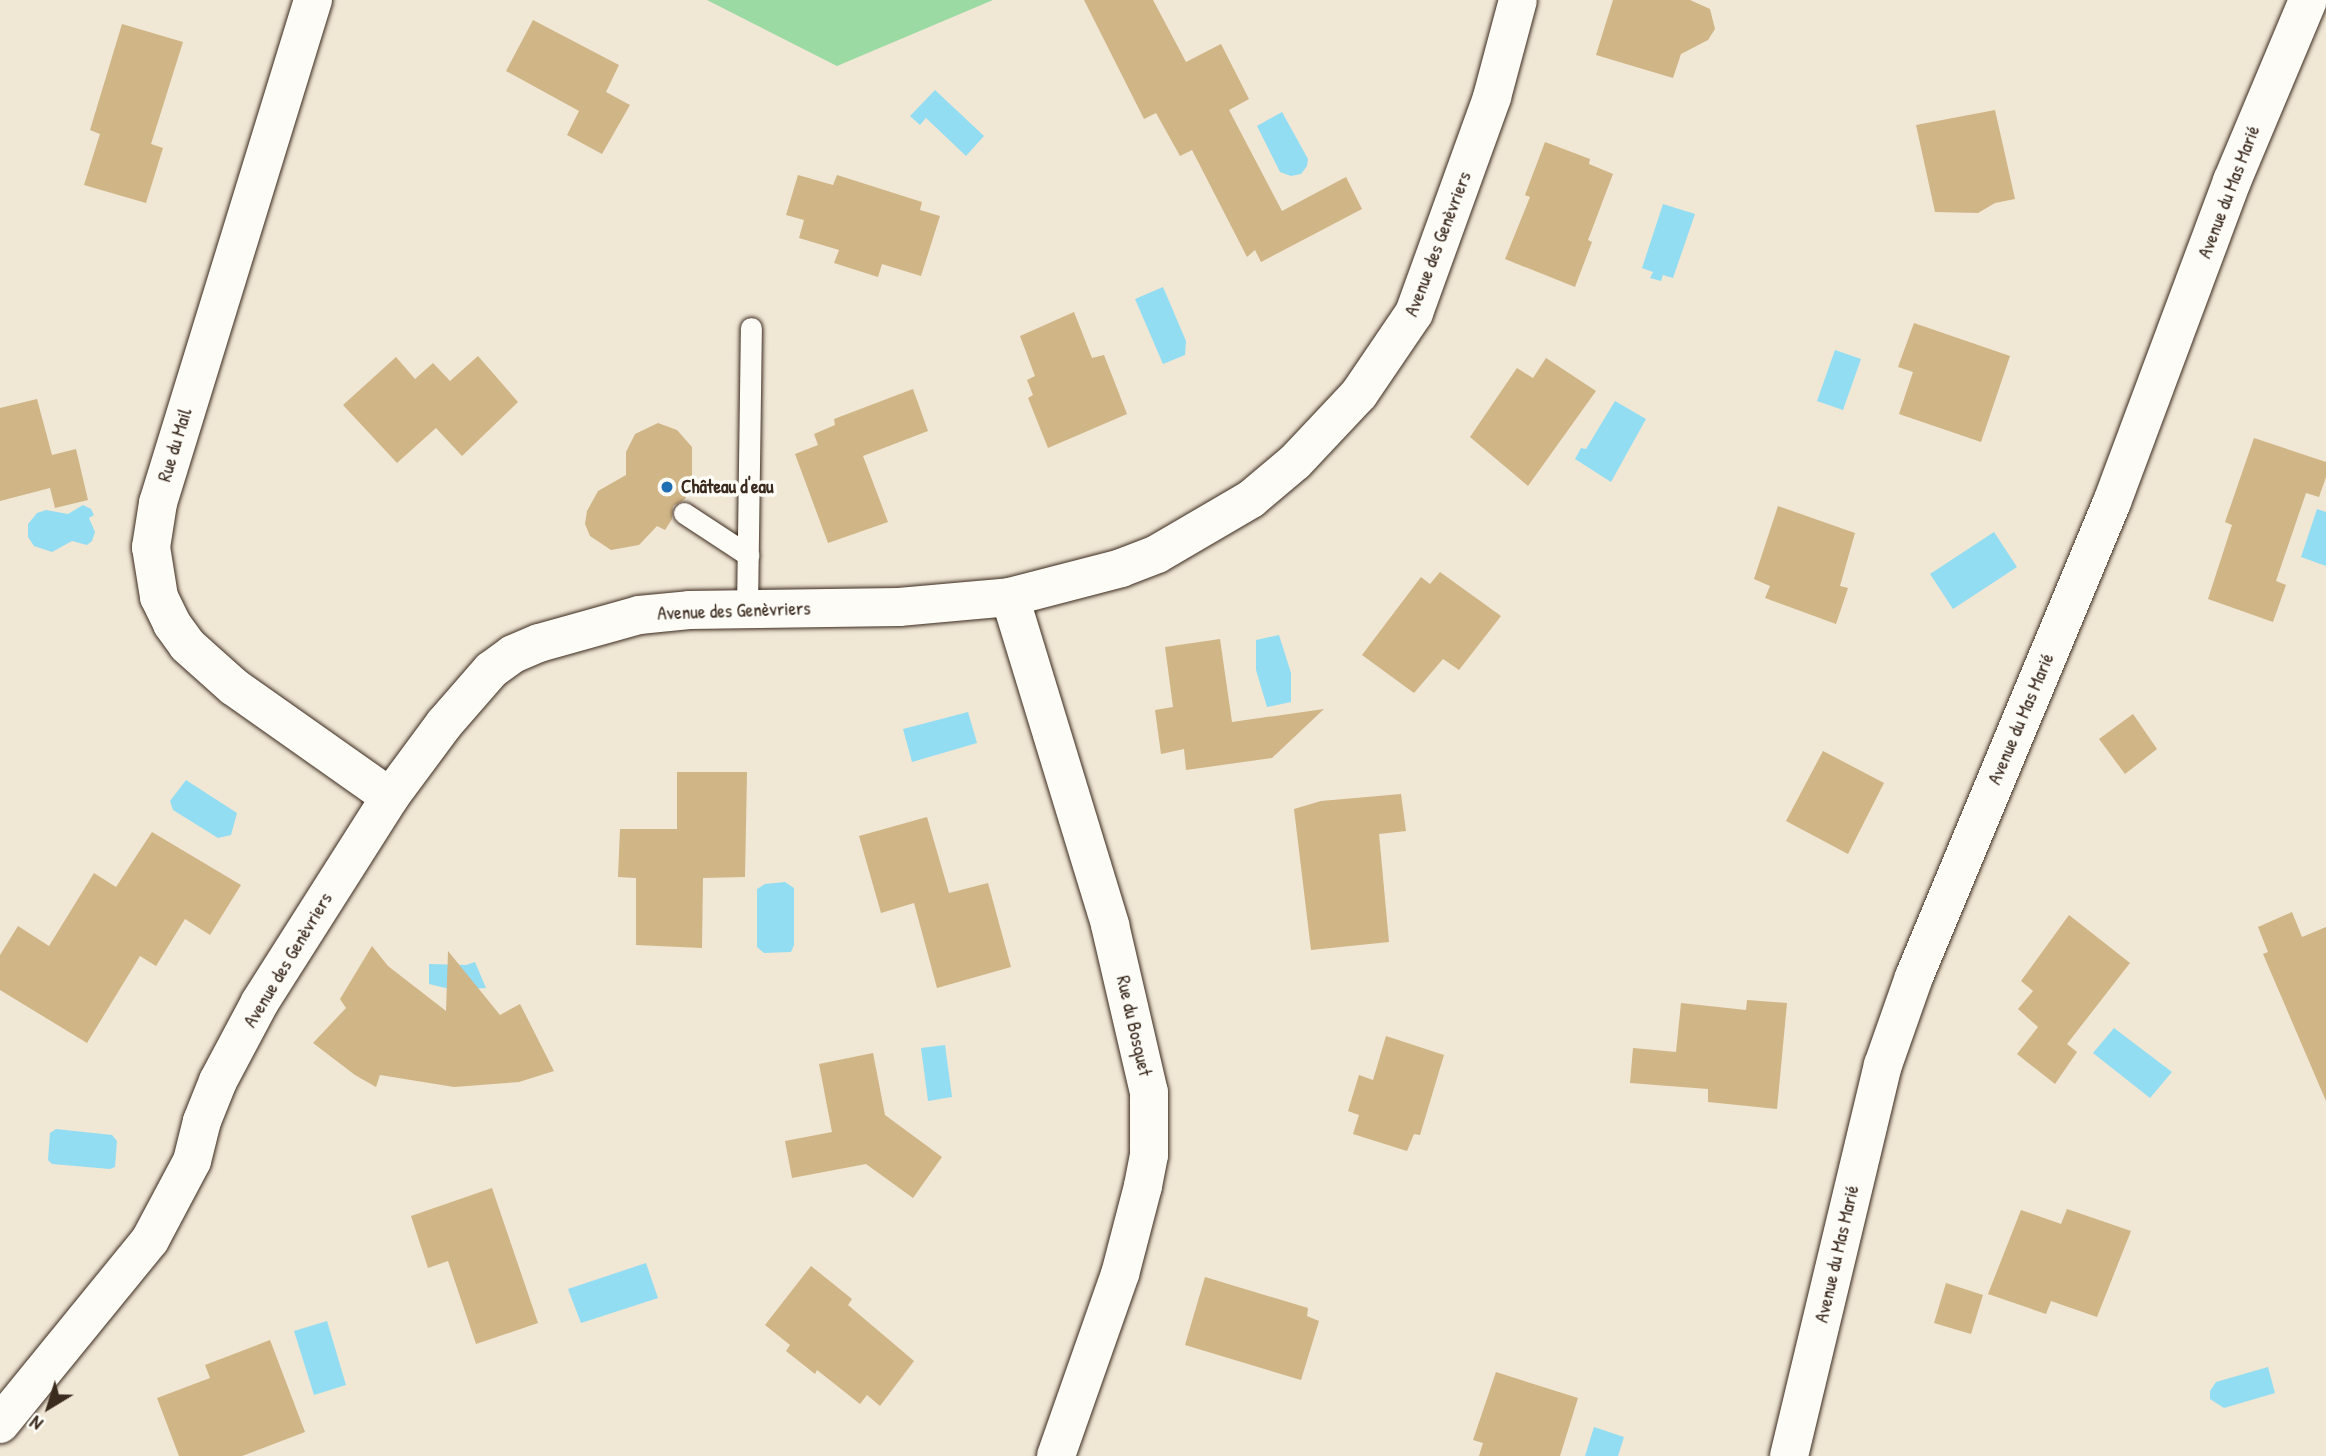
<!DOCTYPE html>
<meta charset="utf-8">
<style>
body{margin:0}
#map{position:relative;width:2326px;height:1456px;overflow:hidden;background:#f0e7d5;font-family:"Patrick Hand",sans-serif}
div>[style]{position:absolute}
[style*='--x']{left:calc(var(--x)*1px);top:calc(var(--y)*1px);width:calc(var(--w)*1px);rotate:calc(var(--a)*1deg)}
.green>*{inset:0;background:#9bdaa3}
.water>*{inset:0;background:#93ddf3}
.building>*{inset:0;background:#d0b586}
.roads{filter:drop-shadow(0 0 2px #3b2a1e) drop-shadow(0 0 2px #3b2a1e)}
.lane>*{height:21px;margin:-10.5px;padding:0 10.5px;transform-origin:10.5px;border-radius:10.5px;background:#fdfcf7}
.street>*{height:38px;margin:-19px;padding:0 19px;transform-origin:19px;border-radius:19px;background:#fdfcf7}
.dots>*{width:19px;height:19px;translate:-50% -50%;box-sizing:border-box;border:4px solid #fdfcf7;border-radius:50%}
span{translate:-50% -50%;white-space:nowrap;text-align:center;line-height:1.15;-webkit-text-stroke:7px #fdfcf7;paint-order:stroke}
.street-label{font-size:19px;color:#3b2a1e}
.poi-label{font-size:19px;color:#3b2a1e;font-weight:700}
.left{translate:0 -50%;text-align:left}
.north{position:absolute;left:14px;top:1372px;width:70px;height:70px;-webkit-text-stroke:5px #fdfcf7;paint-order:stroke;rotate:218deg;font-size:19px;font-weight:700;line-height:28px;text-align:center;color:#3b2a1e}
.north::after{content:'';display:block;margin:auto;width:24px;height:32px;background:#3b2a1e;clip-path:polygon(50% 0,100% 100%,50% 72%,0 100%)}
</style>
<div id="map">
<div class="green">
<i style="clip-path:polygon(707px 0,993px 0,837px 66px)"></i>
</div>
<div class="water">
<i style="clip-path:polygon(935px 90px,984px 136px,966px 156px,926px 118px,920px 125px,910px 116px)"></i>
<i style="clip-path:polygon(1282px 112px,1308px 159px,1307px 166px,1301px 174px,1291px 176px,1280px 172px,1257px 126px)"></i>
<i style="clip-path:polygon(1663px 204px,1695px 214px,1673px 278px,1663px 275px,1661px 281px,1650px 278px,1653px 272px,1642px 268px)"></i>
<i style="clip-path:polygon(1163px 287px,1186px 341px,1185px 355px,1163px 364px,1135px 299px)"></i>
<i style="clip-path:polygon(1835px 350px,1861px 359px,1843px 410px,1817px 401px)"></i>
<i style="clip-path:polygon(1615px 401px,1646px 419px,1611px 482px,1575px 459px,1581px 448px,1586px 449px)"></i>
<i style="clip-path:polygon(83px 505px,91px 509px,94px 515px,89px 518px,95px 532px,92px 541px,87px 545px,72px 541px,52px 552px,34px 546px,28px 537px,28px 524px,37px 513px,46px 510px,68px 514px)"></i>
<i style="clip-path:polygon(2317px 509px,2326px 512px,2326px 566px,2301px 557px)"></i>
<i style="clip-path:polygon(1994px 532px,2017px 567px,1953px 609px,1930px 574px)"></i>
<i style="clip-path:polygon(1279px 635px,1291px 673px,1291px 702px,1267px 707px,1256px 670px,1256px 640px)"></i>
<i style="clip-path:polygon(968px 712px,977px 743px,912px 762px,903px 729px)"></i>
<i style="clip-path:polygon(186px 780px,237px 813px,231px 835px,218px 838px,173px 810px,170px 801px)"></i>
<i style="clip-path:polygon(785px 882px,794px 888px,794px 945px,791px 952px,764px 953px,757px 947px,757px 889px,765px 884px)"></i>
<i style="clip-path:polygon(475px 962px,486px 988px,454px 990px,429px 984px,429px 964px,466px 965px)"></i>
<i style="clip-path:polygon(2114px 1028px,2172px 1072px,2150px 1098px,2093px 1053px)"></i>
<i style="clip-path:polygon(945px 1045px,952px 1097px,928px 1101px,921px 1048px)"></i>
<i style="clip-path:polygon(56px 1129px,112px 1135px,117px 1141px,115px 1167px,110px 1169px,52px 1164px,48px 1160px,50px 1133px)"></i>
<i style="clip-path:polygon(646px 1263px,658px 1298px,581px 1323px,568px 1289px)"></i>
<i style="clip-path:polygon(327px 1321px,346px 1385px,314px 1395px,294px 1331px)"></i>
<i style="clip-path:polygon(2268px 1367px,2275px 1393px,2224px 1408px,2210px 1399px,2210px 1391px,2216px 1382px)"></i>
<i style="clip-path:polygon(1594px 1427px,1624px 1437px,1618px 1456px,1585px 1456px)"></i>
</div>
<div class="building">
<i style="clip-path:polygon(1084px 0,1153px 0,1186px 62px,1221px 44px,1249px 99px,1229px 110px,1282px 211px,1346px 177px,1362px 209px,1261px 262px,1255px 250px,1247px 257px,1192px 150px,1180px 156px,1156px 113px,1144px 119px)"></i>
<i style="clip-path:polygon(1613px 0,1690px 0,1710px 9px,1715px 29px,1708px 40px,1681px 54px,1673px 78px,1596px 55px)"></i>
<i style="clip-path:polygon(533px 20px,619px 65px,606px 92px,630px 105px,602px 154px,567px 135px,579px 111px,506px 71px)"></i>
<i style="clip-path:polygon(122px 24px,183px 42px,151px 144px,163px 148px,146px 203px,84px 185px,100px 134px,90px 130px)"></i>
<i style="clip-path:polygon(1995px 110px,2015px 199px,1995px 203px,1978px 213px,1935px 212px,1916px 125px)"></i>
<i style="clip-path:polygon(1545px 142px,1590px 159px,1589px 164px,1613px 174px,1588px 240px,1592px 242px,1575px 287px,1505px 259px,1530px 197px,1525px 195px)"></i>
<i style="clip-path:polygon(798px 175px,833px 185px,837px 175px,922px 202px,920px 210px,940px 216px,921px 276px,882px 264px,878px 277px,834px 263px,839px 250px,799px 238px,804px 220px,786px 215px)"></i>
<i style="clip-path:polygon(1074px 312px,1092px 358px,1104px 355px,1127px 414px,1048px 448px,1028px 398px,1033px 395px,1027px 380px,1035px 376px,1020px 336px)"></i>
<i style="clip-path:polygon(1914px 323px,2010px 356px,1981px 442px,1899px 414px,1913px 372px,1898px 367px)"></i>
<i style="clip-path:polygon(478px 356px,518px 402px,462px 456px,436px 428px,397px 463px,343px 405px,396px 357px,415px 379px,433px 363px,450px 381px)"></i>
<i style="clip-path:polygon(1546px 358px,1596px 391px,1528px 486px,1470px 437px,1517px 368px,1533px 378px)"></i>
<i style="clip-path:polygon(913px 389px,928px 431px,863px 456px,888px 522px,828px 543px,795px 454px,818px 445px,814px 434px,835px 425px,834px 419px)"></i>
<i style="clip-path:polygon(37px 399px,52px 455px,76px 449px,88px 500px,55px 508px,50px 488px,0 501px,0 408px)"></i>
<i style="clip-path:polygon(658px 423px,677px 430px,692px 447px,692px 489px,684px 500px,673px 506px,672px 519px,665px 530px,657px 526px,639px 545px,611px 550px,590px 536px,585px 524px,587px 511px,598px 491px,626px 475px,626px 452px,635px 434px)"></i>
<i style="clip-path:polygon(2254px 438px,2326px 462px,2326px 477px,2319px 497px,2306px 493px,2276px 581px,2286px 585px,2273px 622px,2208px 599px,2232px 525px,2225px 522px)"></i>
<i style="clip-path:polygon(1778px 506px,1855px 533px,1840px 586px,1848px 588px,1836px 624px,1765px 598px,1770px 586px,1754px 579px)"></i>
<i style="clip-path:polygon(1440px 572px,1501px 616px,1459px 670px,1443px 659px,1414px 693px,1362px 655px,1421px 577px,1430px 584px)"></i>
<i style="clip-path:polygon(1220px 639px,1232px 722px,1324px 709px,1272px 758px,1186px 770px,1184px 749px,1161px 754px,1155px 710px,1173px 707px,1165px 647px)"></i>
<i style="clip-path:polygon(2133px 714px,2157px 749px,2125px 774px,2099px 739px)"></i>
<i style="clip-path:polygon(1823px 751px,1884px 783px,1848px 854px,1786px 821px)"></i>
<i style="clip-path:polygon(677px 772px,747px 772px,745px 877px,703px 878px,702px 948px,636px 945px,636px 878px,618px 877px,620px 829px,677px 829px)"></i>
<i style="clip-path:polygon(1401px 794px,1406px 831px,1379px 834px,1389px 942px,1311px 950px,1294px 809px,1321px 801px)"></i>
<i style="clip-path:polygon(927px 817px,949px 893px,988px 883px,1011px 967px,937px 988px,914px 903px,881px 913px,859px 836px)"></i>
<i style="clip-path:polygon(152px 832px,241px 885px,210px 935px,185px 919px,156px 966px,140px 956px,87px 1043px,0 990px,0 955px,18px 926px,49px 946px,94px 873px,116px 887px)"></i>
<i style="clip-path:polygon(2292px 912px,2302px 937px,2326px 927px,2326px 1101px,2263px 954px,2268px 952px,2258px 927px)"></i>
<i style="clip-path:polygon(2069px 915px,2130px 963px,2067px 1044px,2077px 1052px,2055px 1084px,2017px 1054px,2038px 1027px,2018px 1009px,2033px 991px,2021px 981px)"></i>
<i style="clip-path:polygon(372px 946px,388px 966px,446px 1011px,448px 951px,500px 1015px,520px 1004px,554px 1071px,519px 1082px,454px 1087px,380px 1075px,376px 1087px,355px 1075px,313px 1043px,346px 1008px,340px 999px)"></i>
<i style="clip-path:polygon(1747px 1000px,1787px 1003px,1777px 1109px,1708px 1102px,1708px 1089px,1630px 1083px,1633px 1048px,1676px 1052px,1681px 1003px,1746px 1010px)"></i>
<i style="clip-path:polygon(1386px 1036px,1444px 1055px,1420px 1135px,1414px 1134px,1407px 1151px,1353px 1134px,1359px 1115px,1348px 1111px,1359px 1075px,1373px 1080px)"></i>
<i style="clip-path:polygon(873px 1053px,885px 1115px,942px 1157px,913px 1198px,866px 1164px,792px 1178px,785px 1141px,832px 1132px,819px 1064px)"></i>
<i style="clip-path:polygon(492px 1188px,538px 1323px,476px 1344px,448px 1261px,428px 1268px,411px 1216px)"></i>
<i style="clip-path:polygon(2067px 1209px,2131px 1231px,2097px 1317px,2051px 1301px,2046px 1314px,1988px 1294px,2021px 1210px,2061px 1224px)"></i>
<i style="clip-path:polygon(811px 1266px,852px 1299px,848px 1305px,914px 1361px,880px 1406px,867px 1395px,860px 1404px,817px 1370px,815px 1374px,786px 1351px,790px 1345px,765px 1325px)"></i>
<i style="clip-path:polygon(1205px 1277px,1308px 1308px,1307px 1316px,1319px 1321px,1301px 1380px,1185px 1345px)"></i>
<i style="clip-path:polygon(1946px 1283px,1983px 1295px,1971px 1334px,1934px 1323px)"></i>
<i style="clip-path:polygon(270px 1340px,305px 1432px,242px 1456px,179px 1456px,157px 1398px,210px 1378px,205px 1365px)"></i>
<i style="clip-path:polygon(1496px 1372px,1578px 1398px,1560px 1456px,1479px 1456px,1483px 1443px,1473px 1440px)"></i>
</div>
<div class="roads">
<div class="lane">
<i style="--x:684;--y:513;--w:77;--a:33.3"></i>
<i style="--x:747;--y:608;--w:280;--a:-89.2"></i>
</div>
<div class="street">
<i style="--x:313;--y:0;--w:526;--a:107.13"></i>
<i style="--x:158;--y:503;--w:45;--a:99"></i>
<i style="--x:151;--y:547;--w:51;--a:80.9"></i>
<i style="--x:159;--y:597;--w:30;--a:64"></i>
<i style="--x:172;--y:624;--w:26;--a:54"></i>
<i style="--x:187;--y:645;--w:63;--a:41.8"></i>
<i style="--x:234;--y:687;--w:191;--a:35.2"></i>
<i style="--x:1010;--y:597;--w:343;--a:73"></i>
<i style="--x:1110;--y:925;--w:171;--a:76.9"></i>
<i style="--x:1149;--y:1092;--w:63;--a:90"></i>
<i style="--x:1149;--y:1155;--w:32;--a:101"></i>
<i style="--x:1143;--y:1186;--w:91;--a:104.6"></i>
<i style="--x:1120;--y:1274;--w:193;--a:109.4"></i>
<i style="--x:0;--y:1424;--w:237;--a:-50.8"></i>
<i style="--x:150;--y:1240;--w:89;--a:-62"></i>
<i style="--x:192;--y:1161;--w:41;--a:-76"></i>
<i style="--x:202;--y:1121;--w:43;--a:-68.2"></i>
<i style="--x:218;--y:1081;--w:89;--a:-62"></i>
<i style="--x:260;--y:1002;--w:243;--a:-57.6"></i>
<i style="--x:390;--y:797;--w:91;--a:-53.5"></i>
<i style="--x:444;--y:724;--w:72;--a:-49"></i>
<i style="--x:491;--y:670;--w:27;--a:-36"></i>
<i style="--x:513;--y:654;--w:28;--a:-23"></i>
<i style="--x:539;--y:643;--w:104;--a:-15.6"></i>
<i style="--x:639;--y:615;--w:50;--a:-5.7"></i>
<i style="--x:689;--y:610;--w:210;--a:-0.8"></i>
<i style="--x:899;--y:607;--w:111;--a:-5.1"></i>
<i style="--x:1010;--y:597;--w:115;--a:-14.6"></i>
<i style="--x:1121;--y:568;--w:39;--a:-21"></i>
<i style="--x:1157;--y:554;--w:109;--a:-30.3"></i>
<i style="--x:1251;--y:499;--w:57;--a:-40.1"></i>
<i style="--x:1295;--y:462;--w:93;--a:-46.7"></i>
<i style="--x:1359;--y:394;--w:98;--a:-55.8"></i>
<i style="--x:1414;--y:313;--w:230;--a:-70.1"></i>
<i style="--x:1492;--y:97;--w:100;--a:-75"></i>
<i style="--x:1789;--y:1456;--w:402;--a:-76.5"></i>
<i style="--x:1883;--y:1065;--w:93;--a:-70.6"></i>
<i style="--x:1914;--y:977;--w:515;--a:-67.37"></i>
<i style="--x:2112;--y:502;--w:343;--a:-69.5"></i>
<i style="--x:2232;--y:181;--w:196;--a:-67.2"></i>
</div>
</div>
<div class="dots">
<i style="left:667px;top:487px;background:#1f6fb2"></i>
</div>
<div class="street-label">
<span style="left:2229px;top:192px;rotate:-69deg">Avenue du Mas Marié</span>
<span style="left:1438px;top:244px;rotate:-69deg">Avenue des Genèvriers</span>
<span style="left:175px;top:445px;rotate:-73deg">Rue du Mail</span>
<span style="left:734px;top:611px;rotate:-2deg">Avenue des Genèvriers</span>
<span style="left:2021px;top:719px;rotate:-67deg">Avenue du Mas Marié</span>
<span style="left:288px;top:960px;rotate:-59deg">Avenue des Genèvriers</span>
<span style="left:1134px;top:1026px;rotate:77deg">Rue du Bosquet</span>
<span style="left:1837px;top:1254px;rotate:-77deg">Avenue du Mas Marié</span>
</div>
<div class="poi-label">
<span class="left" style="left:681px;top:487px">Château d'eau</span>
</div>
<div class="north">N</div>
</div>
